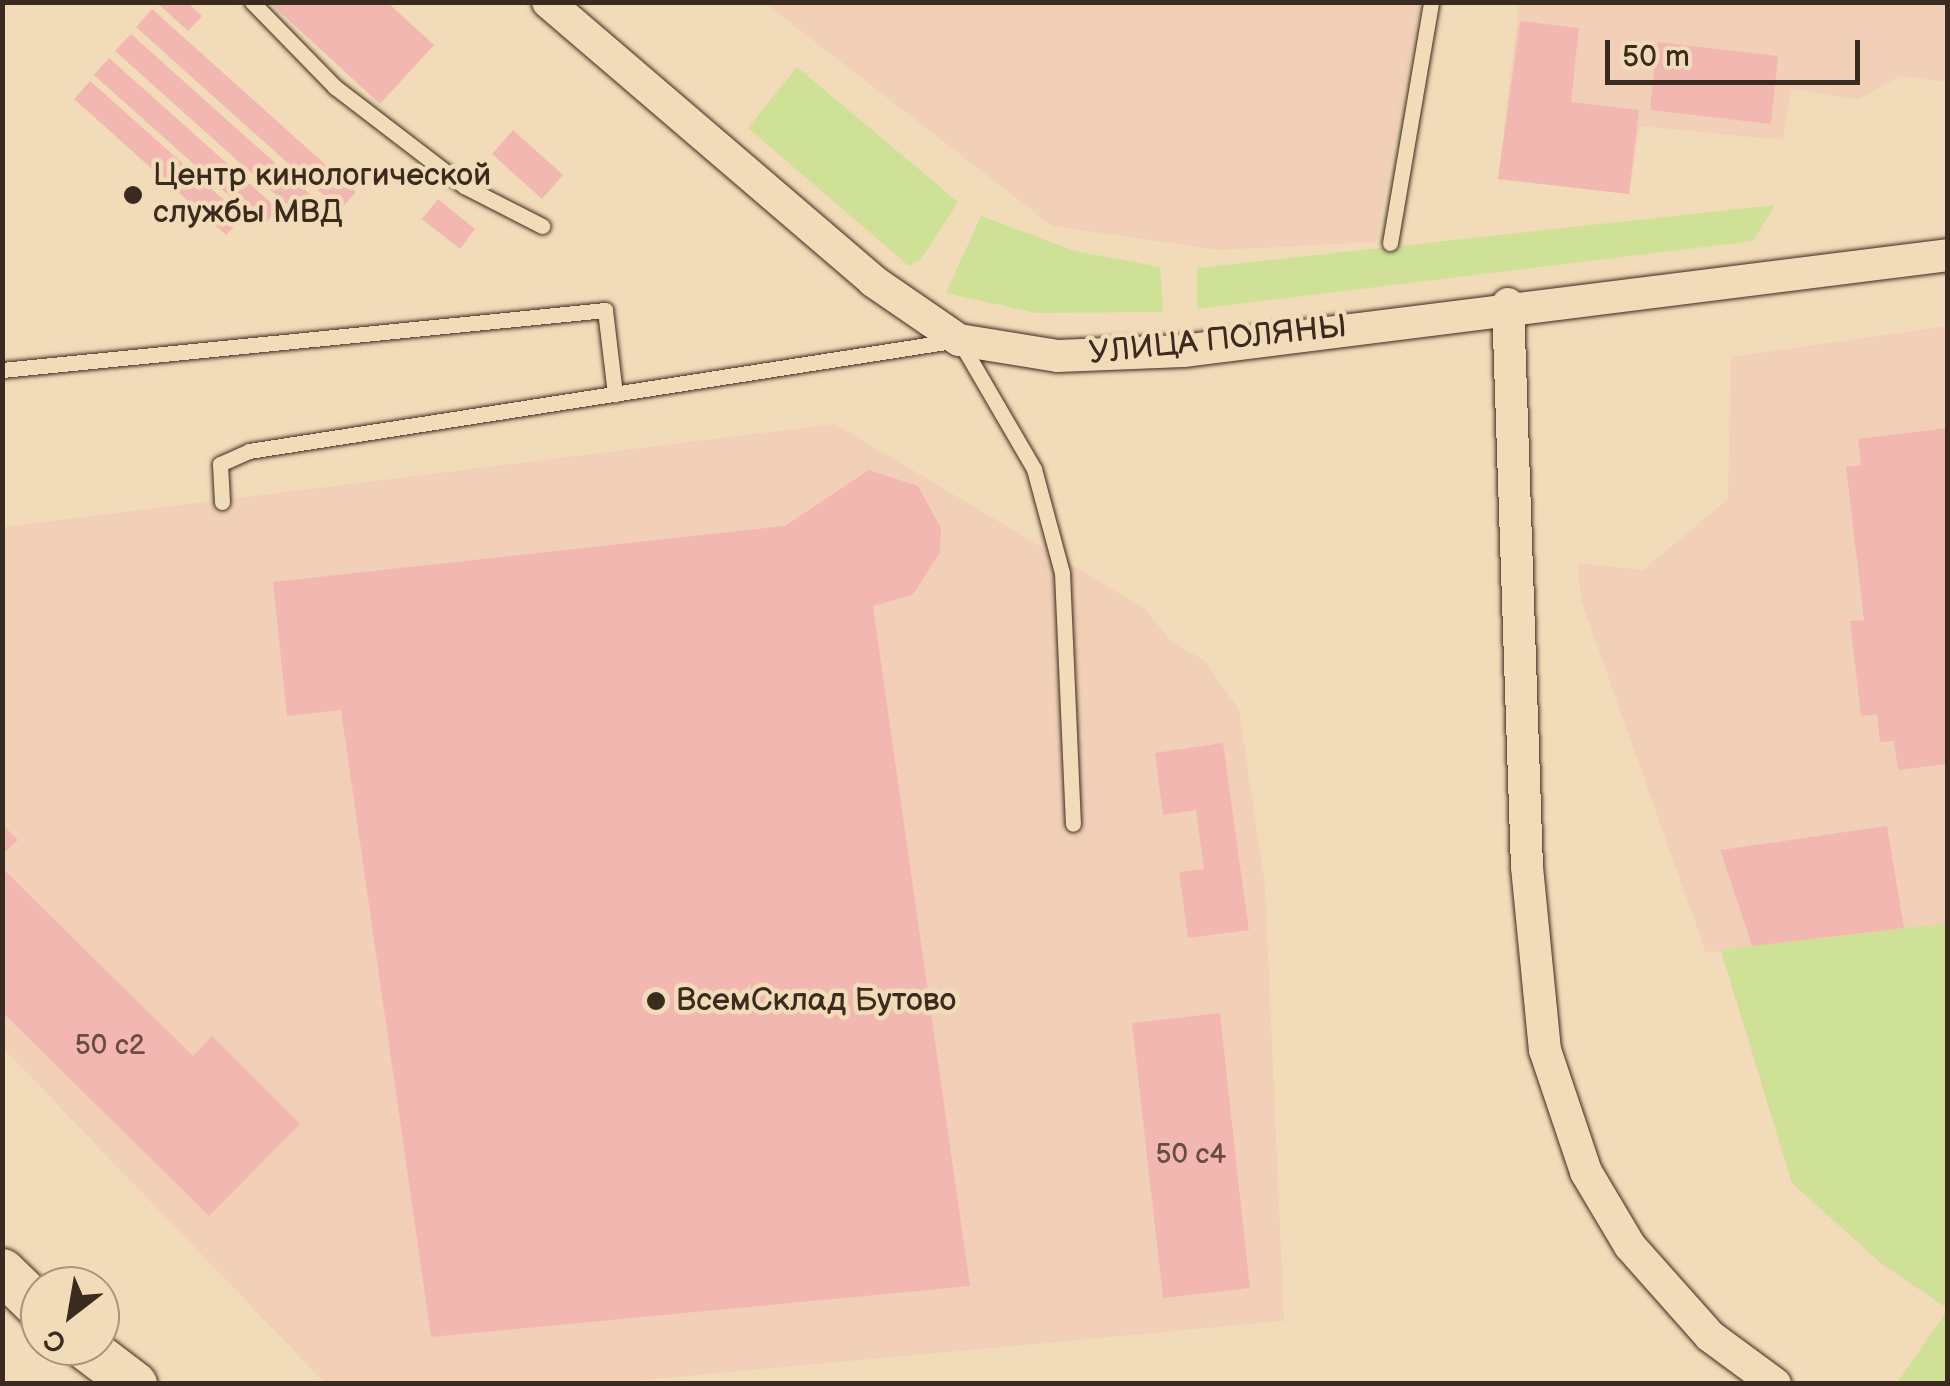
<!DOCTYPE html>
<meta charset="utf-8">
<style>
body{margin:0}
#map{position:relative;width:1950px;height:1386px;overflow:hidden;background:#f1dbb9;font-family:"Balsamiq Sans",sans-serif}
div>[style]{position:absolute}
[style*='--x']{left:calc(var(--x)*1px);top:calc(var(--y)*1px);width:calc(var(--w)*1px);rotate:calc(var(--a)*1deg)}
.built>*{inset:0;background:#f2d0b7}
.green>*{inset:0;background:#cee196}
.building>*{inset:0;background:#f3b7b1}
.roads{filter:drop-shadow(0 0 2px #3b2a1e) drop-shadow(0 0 2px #3b2a1e)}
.service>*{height:15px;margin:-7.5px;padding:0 7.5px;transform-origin:7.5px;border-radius:7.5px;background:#f1dbb9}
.minor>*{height:32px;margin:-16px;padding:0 16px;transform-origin:16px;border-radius:16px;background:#f1dbb9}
.secondary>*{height:45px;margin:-22.5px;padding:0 22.5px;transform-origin:22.5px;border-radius:22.5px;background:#f1dbb9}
.dots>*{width:28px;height:28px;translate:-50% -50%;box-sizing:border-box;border:5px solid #f1dbb9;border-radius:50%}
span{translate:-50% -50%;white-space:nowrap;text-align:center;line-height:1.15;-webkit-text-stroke:9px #f1dbb9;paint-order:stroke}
.number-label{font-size:28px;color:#694d43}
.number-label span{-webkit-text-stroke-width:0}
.poi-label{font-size:32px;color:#3b2a1e}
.left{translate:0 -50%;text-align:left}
.street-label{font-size:32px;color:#3b2a1e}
.frame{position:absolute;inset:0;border:5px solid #3b2a1e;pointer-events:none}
.north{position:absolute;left:20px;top:1266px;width:100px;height:100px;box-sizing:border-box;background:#f1dbb9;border:2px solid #a8947b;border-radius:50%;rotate:211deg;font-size:28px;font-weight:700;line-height:40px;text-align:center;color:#3b2a1e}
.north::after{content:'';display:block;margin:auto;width:35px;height:45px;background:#3b2a1e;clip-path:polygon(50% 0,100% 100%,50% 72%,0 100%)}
.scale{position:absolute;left:1605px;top:40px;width:255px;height:45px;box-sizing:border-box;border:5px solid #3b2a1e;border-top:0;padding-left:12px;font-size:30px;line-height:35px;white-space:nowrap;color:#3b2a1e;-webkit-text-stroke:8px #f1dbb9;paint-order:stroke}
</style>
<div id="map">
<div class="built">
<i style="clip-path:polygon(765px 3px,1420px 3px,1376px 242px,1219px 250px,1052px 226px)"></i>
<i style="clip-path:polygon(1519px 3px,1947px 3px,1947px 82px,1900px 76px,1858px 100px,1791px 89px,1783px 140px,1640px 126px,1629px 194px,1498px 179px)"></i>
<i style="clip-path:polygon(1947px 326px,1947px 1308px,1882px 1264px,1792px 1183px,1721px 951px,1706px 953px,1581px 600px,1578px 563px,1643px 570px,1728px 499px,1731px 357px)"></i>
<i style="clip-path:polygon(835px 424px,1144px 608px,1171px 641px,1205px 661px,1239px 710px,1265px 886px,1284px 1321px,611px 1383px,325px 1383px,3px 1048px,3px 527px)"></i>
</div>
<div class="green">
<i style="clip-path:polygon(797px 67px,958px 202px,921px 259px,909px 266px,748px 128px)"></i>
<i style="clip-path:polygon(1775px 205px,1753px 241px,1197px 309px,1197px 268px)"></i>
<i style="clip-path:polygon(981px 216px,1075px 251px,1160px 267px,1163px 312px,1036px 313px,946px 293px)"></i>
<i style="clip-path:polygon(1947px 923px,1948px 923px,1947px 1308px,1882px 1264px,1792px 1183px,1721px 950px)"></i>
<i style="clip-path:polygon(1947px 1311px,1947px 1383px,1897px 1383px)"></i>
</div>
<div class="building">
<i style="clip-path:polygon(156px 2px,187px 2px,202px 16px,188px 31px)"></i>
<i style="clip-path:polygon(269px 2px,387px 2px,434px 45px,380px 104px)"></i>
<i style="clip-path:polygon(152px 9px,356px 192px,340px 210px,136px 27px)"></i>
<i style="clip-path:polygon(1520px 21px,1579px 28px,1571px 102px,1639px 110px,1629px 194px,1498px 179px)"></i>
<i style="clip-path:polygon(131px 34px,322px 205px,306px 222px,115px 51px)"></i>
<i style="clip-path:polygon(1657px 42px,1778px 56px,1771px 124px,1650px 110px)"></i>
<i style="clip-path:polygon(109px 58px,278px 209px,263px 226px,94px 75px)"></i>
<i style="clip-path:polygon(90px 81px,243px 217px,226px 235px,74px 99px)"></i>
<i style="clip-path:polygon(513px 130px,563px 175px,542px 199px,492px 154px)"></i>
<i style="clip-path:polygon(438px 199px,475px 229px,460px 249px,422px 219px)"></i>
<i style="clip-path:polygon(1948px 428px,1948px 764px,1898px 770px,1894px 741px,1880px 742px,1877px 714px,1861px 716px,1850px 621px,1864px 620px,1846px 467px,1861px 465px,1858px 439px)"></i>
<i style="clip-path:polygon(869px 470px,918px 486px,941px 528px,940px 552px,913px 595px,873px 606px,970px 1286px,431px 1337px,341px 710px,287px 716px,273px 582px,785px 526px)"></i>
<i style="clip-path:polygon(1223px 743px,1249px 930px,1188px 938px,1179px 872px,1204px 869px,1196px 810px,1163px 815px,1155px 753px)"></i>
<i style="clip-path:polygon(2px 824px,18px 840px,2px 855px)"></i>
<i style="clip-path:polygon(1887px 826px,1904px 928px,1752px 946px,1720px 850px)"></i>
<i style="clip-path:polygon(2px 868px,193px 1056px,212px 1036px,300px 1124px,209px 1216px,2px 1012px)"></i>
<i style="clip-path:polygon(1220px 1013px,1250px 1288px,1163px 1298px,1132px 1023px)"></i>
</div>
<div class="roads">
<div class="service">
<i style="--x:252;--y:2;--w:119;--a:45.7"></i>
<i style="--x:335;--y:87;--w:163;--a:37.5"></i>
<i style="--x:464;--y:186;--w:88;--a:27.1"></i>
<i style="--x:1390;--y:243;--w:244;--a:-80.3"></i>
<i style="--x:2;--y:370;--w:606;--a:-5.68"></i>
<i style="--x:605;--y:310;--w:85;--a:83.2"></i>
<i style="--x:222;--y:502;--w:38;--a:-93"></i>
<i style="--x:220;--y:464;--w:32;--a:-24"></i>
<i style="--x:249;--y:451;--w:719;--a:-8.89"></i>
<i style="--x:959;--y:340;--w:149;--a:59.8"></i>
<i style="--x:1034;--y:469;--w:108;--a:74.9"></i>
<i style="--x:1062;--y:573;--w:251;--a:87.5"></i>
</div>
<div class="minor">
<i style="--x:548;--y:2;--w:428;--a:40.6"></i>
<i style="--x:873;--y:281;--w:104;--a:34.5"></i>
<i style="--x:959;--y:340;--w:100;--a:9.2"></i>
<i style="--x:1058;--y:356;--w:125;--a:-2.3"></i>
<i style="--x:1183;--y:351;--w:771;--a:-7.15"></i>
<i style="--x:1508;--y:304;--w:563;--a:88.07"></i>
<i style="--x:1527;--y:867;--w:184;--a:84.4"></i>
<i style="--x:1545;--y:1050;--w:129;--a:71.4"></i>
<i style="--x:1586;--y:1172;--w:86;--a:59.3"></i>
<i style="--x:1630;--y:1246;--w:120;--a:48.4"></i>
<i style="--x:1710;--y:1336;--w:81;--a:36.4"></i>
</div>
<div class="secondary">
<i style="--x:2;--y:1271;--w:53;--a:44.2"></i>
<i style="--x:84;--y:1346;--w:63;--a:37.2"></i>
</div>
</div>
<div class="dots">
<i style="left:133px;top:195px;background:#3b2a1e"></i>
<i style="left:656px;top:1001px;background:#3b2a1e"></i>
</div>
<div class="number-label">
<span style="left:110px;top:1046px">50 с2</span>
<span style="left:1191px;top:1155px">50 с4</span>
</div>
<div class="poi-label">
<span class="left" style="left:153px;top:195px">Центр кинологической<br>службы МВД</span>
<span class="left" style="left:676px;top:1001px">ВсемСклад Бутово</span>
</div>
<div class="street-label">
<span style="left:1218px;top:341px;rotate:-6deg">УЛИЦА ПОЛЯНЫ</span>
</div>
<div class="frame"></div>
<div class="north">С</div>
<div class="scale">50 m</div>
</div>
